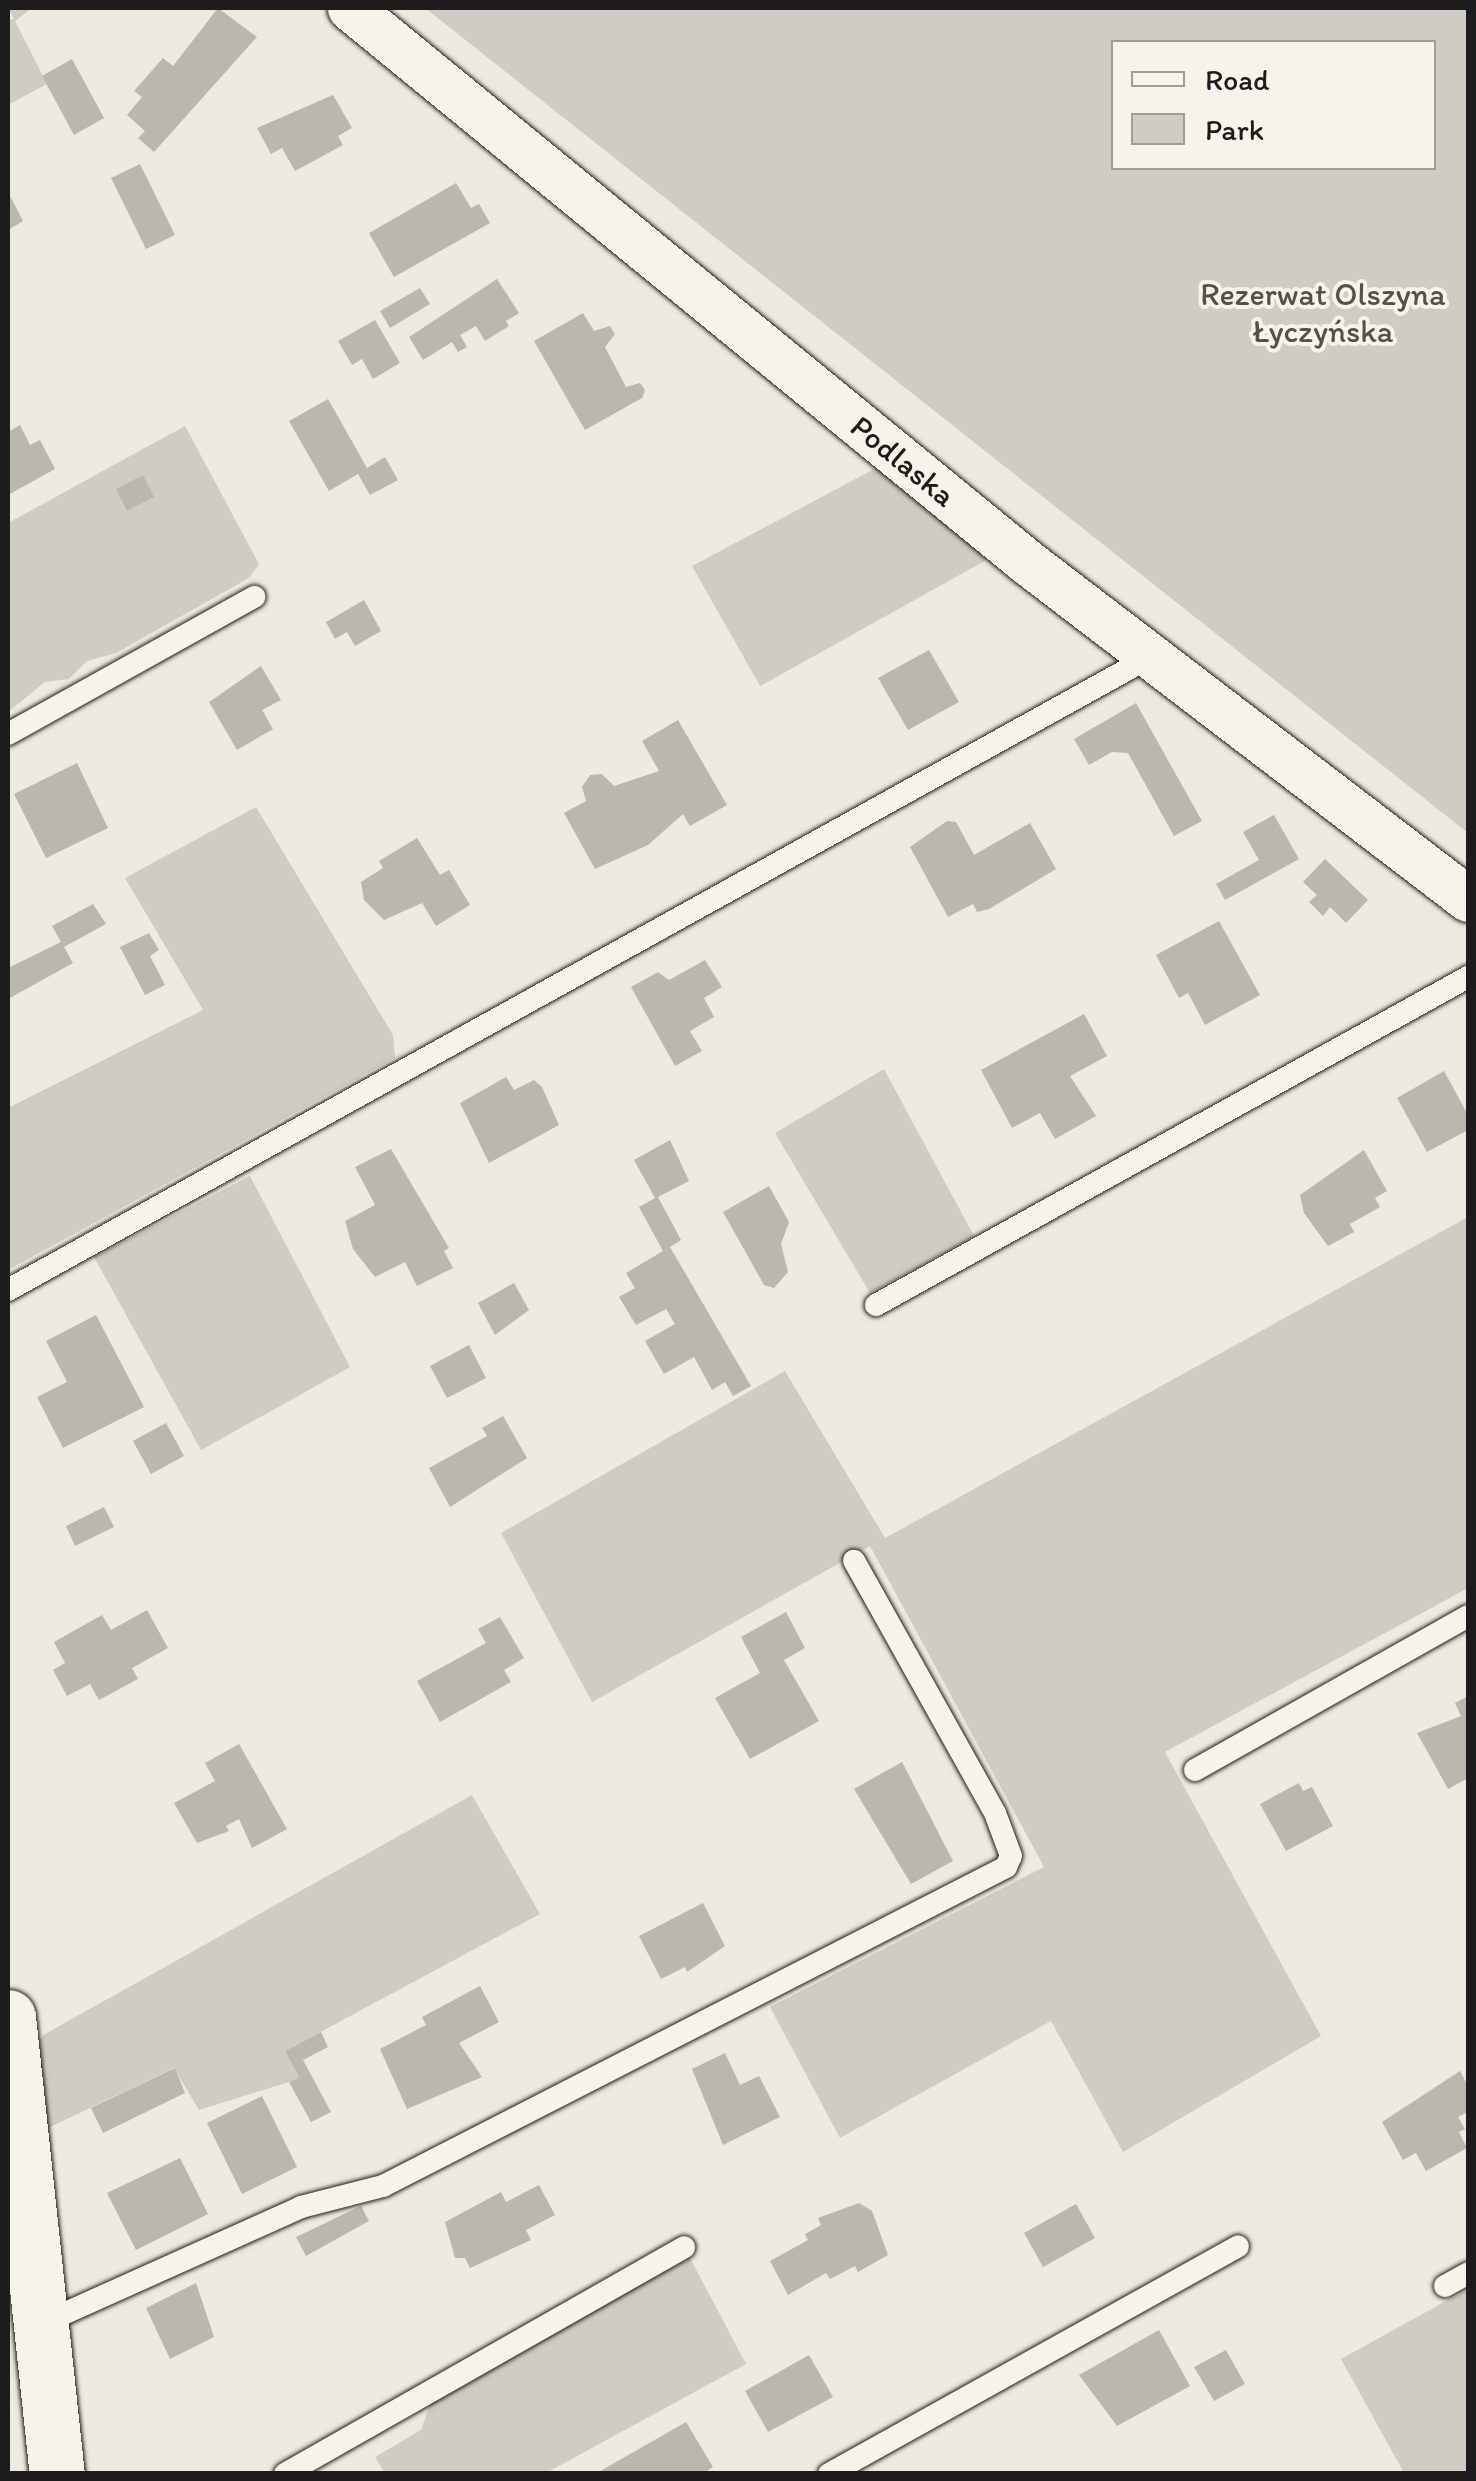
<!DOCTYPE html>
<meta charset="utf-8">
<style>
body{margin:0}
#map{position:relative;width:1476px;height:2481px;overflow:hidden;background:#eeeae0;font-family:Itim,sans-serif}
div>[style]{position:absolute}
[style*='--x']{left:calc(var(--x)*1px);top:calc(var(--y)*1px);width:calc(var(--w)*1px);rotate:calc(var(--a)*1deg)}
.green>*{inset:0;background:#cfccc3}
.building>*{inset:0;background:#bab7af}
.roads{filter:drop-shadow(0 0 2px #1c1c1c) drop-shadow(0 0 2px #1c1c1c)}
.lane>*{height:22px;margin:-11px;padding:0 11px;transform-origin:11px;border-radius:11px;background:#f7f3e8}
.street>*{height:45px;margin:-22.5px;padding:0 22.5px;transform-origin:22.5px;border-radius:22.5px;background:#f7f3e8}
.secondary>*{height:55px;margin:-27.5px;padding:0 27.5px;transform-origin:27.5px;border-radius:27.5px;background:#f7f3e8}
span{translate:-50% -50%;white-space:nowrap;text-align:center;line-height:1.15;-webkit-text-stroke:8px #f7f3e8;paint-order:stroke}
.park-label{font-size:32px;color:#52514e}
.street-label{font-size:32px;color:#1c1c1c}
.frame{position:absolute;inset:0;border:10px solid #1c1c1c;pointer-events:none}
.legend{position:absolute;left:1111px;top:40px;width:325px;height:130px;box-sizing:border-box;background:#f7f3e8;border:2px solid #9f9d96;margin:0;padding:12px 18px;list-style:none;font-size:30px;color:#1c1c1c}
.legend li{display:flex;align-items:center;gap:20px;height:50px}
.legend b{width:50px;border:2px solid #9f9d96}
</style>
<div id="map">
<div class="green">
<i style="clip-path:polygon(8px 8px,32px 8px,15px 21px,47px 84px,8px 105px,8px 20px,14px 19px)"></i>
<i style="clip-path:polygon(evenodd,425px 8px,1468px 8px,1468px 833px,425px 8px,1114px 42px,1434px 42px,1434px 168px,1114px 168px,1114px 42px)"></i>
<i style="clip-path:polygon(185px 426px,259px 564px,249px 578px,116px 653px,87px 661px,69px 679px,45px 682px,8px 712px,8px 523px)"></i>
<i style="clip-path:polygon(878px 467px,990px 558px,760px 686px,692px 566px)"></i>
<i style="clip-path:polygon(256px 807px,393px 1035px,395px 1058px,8px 1270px,8px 1108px,203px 1010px,125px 878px)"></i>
<i style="clip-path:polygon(884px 1069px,974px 1236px,870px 1293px,775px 1133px)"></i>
<i style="clip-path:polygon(250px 1176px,350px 1367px,201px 1450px,94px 1257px)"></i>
<i style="clip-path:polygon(1468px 1217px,1468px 1588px,1165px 1752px,1321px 2036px,1123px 2152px,1051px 2021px,840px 2138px,770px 2007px,1044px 1867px,870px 1546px,592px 1702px,501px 1533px,785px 1371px,885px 1538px)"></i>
<i style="clip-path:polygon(472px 1795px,540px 1914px,285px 2051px,299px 2077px,289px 2082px,199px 2110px,174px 2068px,46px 2129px,36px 2043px,45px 2034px)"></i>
<i style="clip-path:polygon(690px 2258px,746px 2364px,546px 2473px,385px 2473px,375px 2457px,421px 2430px,432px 2399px)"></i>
<i style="clip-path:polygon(1468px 2289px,1468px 2473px,1404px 2473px,1341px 2359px)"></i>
</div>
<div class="building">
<i style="clip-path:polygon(218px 8px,257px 37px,154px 152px,138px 138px,145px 131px,127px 115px,142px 97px,134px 91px,163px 58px,173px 66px)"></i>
<i style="clip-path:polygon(72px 59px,104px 118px,74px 135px,42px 76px)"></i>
<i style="clip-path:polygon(333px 95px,352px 128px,338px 136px,343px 145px,295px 171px,282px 148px,271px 154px,257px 128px)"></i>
<i style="clip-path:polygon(140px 164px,175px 235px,146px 249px,111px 178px)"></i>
<i style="clip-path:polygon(456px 183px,471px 208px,479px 204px,490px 223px,394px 277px,369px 233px)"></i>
<i style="clip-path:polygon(8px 192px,23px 221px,8px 230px)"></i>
<i style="clip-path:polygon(497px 279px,519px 313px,506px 321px,509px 326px,485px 341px,476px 326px,460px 335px,467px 347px,458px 352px,452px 342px,423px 360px,409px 337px)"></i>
<i style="clip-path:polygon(420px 288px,430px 304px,390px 328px,380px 311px)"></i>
<i style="clip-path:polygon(583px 313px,594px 331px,610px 326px,615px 334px,605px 347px,626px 387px,640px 383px,645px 390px,642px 398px,585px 430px,534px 341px)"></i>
<i style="clip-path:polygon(375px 320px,400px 363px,373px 379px,362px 359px,352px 365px,338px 341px)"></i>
<i style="clip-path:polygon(328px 399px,367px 468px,385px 457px,398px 480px,370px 495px,358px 474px,329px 491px,289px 421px)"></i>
<i style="clip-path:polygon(20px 425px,30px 445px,40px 440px,55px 469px,8px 495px,8px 432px)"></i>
<i style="clip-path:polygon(143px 475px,154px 497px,127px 511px,116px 489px)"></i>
<i style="clip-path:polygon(364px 600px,381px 631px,355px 646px,347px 632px,335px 639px,326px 622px)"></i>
<i style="clip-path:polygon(929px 650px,959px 702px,908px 730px,878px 678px)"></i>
<i style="clip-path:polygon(261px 666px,281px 700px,262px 710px,273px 729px,237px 750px,209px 702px)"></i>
<i style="clip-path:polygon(1136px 703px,1202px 821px,1174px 836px,1128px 753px,1112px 752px,1089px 765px,1074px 739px)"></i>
<i style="clip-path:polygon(678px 720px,727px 805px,690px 826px,683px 814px,648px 845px,595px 869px,564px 813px,586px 801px,582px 787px,590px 775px,602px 774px,614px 786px,659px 771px,642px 741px)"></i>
<i style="clip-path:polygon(77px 763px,108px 828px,46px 858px,14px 794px)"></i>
<i style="clip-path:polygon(1274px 815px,1299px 859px,1225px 900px,1216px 884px,1259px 860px,1243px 832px)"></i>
<i style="clip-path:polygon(947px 821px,956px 822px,974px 855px,1030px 823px,1056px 869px,989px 909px,977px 912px,973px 904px,948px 917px,910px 847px)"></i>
<i style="clip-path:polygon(417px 838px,440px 875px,449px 870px,470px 905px,436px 926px,422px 903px,384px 920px,364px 900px,361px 882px,383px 868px,379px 861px)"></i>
<i style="clip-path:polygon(1325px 859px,1368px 900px,1346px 923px,1330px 907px,1323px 916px,1309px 902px,1317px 895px,1303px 882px)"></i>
<i style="clip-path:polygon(93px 904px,106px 924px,64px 947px,73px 963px,8px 999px,8px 968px,61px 942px,52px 926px)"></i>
<i style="clip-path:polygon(1219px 921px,1260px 995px,1205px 1025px,1188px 993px,1179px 998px,1156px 955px)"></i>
<i style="clip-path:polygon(149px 933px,159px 950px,150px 956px,165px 985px,145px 995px,120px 947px)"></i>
<i style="clip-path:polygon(705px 960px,722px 987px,704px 998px,714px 1017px,690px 1031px,702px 1051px,675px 1066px,631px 987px,658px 972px,669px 980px)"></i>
<i style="clip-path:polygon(1084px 1014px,1107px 1056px,1070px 1076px,1096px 1116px,1055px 1139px,1040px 1113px,1012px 1128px,981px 1070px)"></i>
<i style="clip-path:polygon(1444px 1071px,1468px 1115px,1468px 1130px,1427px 1152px,1397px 1098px)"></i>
<i style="clip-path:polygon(506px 1077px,514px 1090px,534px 1080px,542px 1087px,559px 1125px,489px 1163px,460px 1103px)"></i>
<i style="clip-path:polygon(670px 1140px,689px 1181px,658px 1197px,681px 1240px,670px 1247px,751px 1386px,733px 1396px,725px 1382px,712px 1390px,694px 1357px,664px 1374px,645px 1341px,675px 1324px,666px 1309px,636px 1325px,619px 1297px,635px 1288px,626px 1273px,663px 1251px,639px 1207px,655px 1198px,634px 1160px)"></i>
<i style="clip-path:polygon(391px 1149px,449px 1248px,444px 1251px,453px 1268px,417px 1286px,405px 1262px,375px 1277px,353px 1249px,345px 1221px,375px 1205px,355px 1167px)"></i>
<i style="clip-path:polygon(1364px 1150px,1387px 1191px,1375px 1198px,1380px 1207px,1350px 1224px,1354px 1232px,1328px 1246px,1304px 1213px,1300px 1195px)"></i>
<i style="clip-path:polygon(769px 1186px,789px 1222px,781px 1244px,788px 1272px,774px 1288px,764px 1285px,723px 1212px)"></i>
<i style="clip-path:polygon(514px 1283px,529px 1310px,495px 1335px,478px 1303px)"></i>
<i style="clip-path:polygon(96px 1315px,144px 1407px,63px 1448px,37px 1397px,67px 1382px,46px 1341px)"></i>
<i style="clip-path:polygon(469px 1345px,486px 1378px,447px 1398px,430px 1366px)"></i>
<i style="clip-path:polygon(503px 1416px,527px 1458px,450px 1507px,429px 1468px,487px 1436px,482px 1428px)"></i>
<i style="clip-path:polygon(166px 1423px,184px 1456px,151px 1474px,133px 1441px)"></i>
<i style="clip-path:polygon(104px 1507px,114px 1527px,75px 1546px,66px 1526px)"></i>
<i style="clip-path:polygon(147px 1610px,168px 1648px,132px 1668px,138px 1679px,99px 1700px,90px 1684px,67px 1696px,53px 1670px,65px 1663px,54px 1642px,102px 1615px,111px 1630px)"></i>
<i style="clip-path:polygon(786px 1612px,805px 1648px,784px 1660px,819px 1721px,750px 1759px,715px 1698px,760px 1673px,741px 1637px)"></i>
<i style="clip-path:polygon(500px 1617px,524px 1658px,504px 1670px,511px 1682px,440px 1722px,417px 1681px,486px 1643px,478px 1629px)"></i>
<i style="clip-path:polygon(1468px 1696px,1468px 1778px,1448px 1789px,1417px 1733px,1461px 1716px,1455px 1703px)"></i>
<i style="clip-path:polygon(239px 1744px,287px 1829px,252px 1848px,239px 1819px,226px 1826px,229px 1831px,197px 1843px,174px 1803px,215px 1781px,205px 1763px)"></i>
<i style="clip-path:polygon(902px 1762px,953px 1861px,911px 1884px,854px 1789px)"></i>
<i style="clip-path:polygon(1299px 1783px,1303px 1791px,1312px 1787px,1333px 1826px,1286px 1851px,1260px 1804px)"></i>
<i style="clip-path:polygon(703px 1903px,725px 1946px,687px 1972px,685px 1967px,661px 1979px,639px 1936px)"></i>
<i style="clip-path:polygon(480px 1986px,499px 2022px,459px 2043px,482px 2077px,407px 2109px,380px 2049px,426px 2025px,422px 2017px)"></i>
<i style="clip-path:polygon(321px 2032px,328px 2047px,303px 2060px,331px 2112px,311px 2122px,289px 2082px,299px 2077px,285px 2051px)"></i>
<i style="clip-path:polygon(725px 2053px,740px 2085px,759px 2076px,780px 2117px,723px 2145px,692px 2069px)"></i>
<i style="clip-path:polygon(175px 2068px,185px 2093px,103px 2133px,91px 2108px)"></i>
<i style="clip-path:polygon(1460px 2071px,1468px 2086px,1468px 2112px,1458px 2117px,1465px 2129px,1459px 2132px,1467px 2148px,1426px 2171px,1416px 2153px,1403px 2160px,1382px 2122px)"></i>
<i style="clip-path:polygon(262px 2096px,297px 2167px,242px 2194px,207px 2123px)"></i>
<i style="clip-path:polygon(180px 2158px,208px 2214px,136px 2250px,107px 2193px)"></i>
<i style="clip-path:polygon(539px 2185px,555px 2215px,526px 2230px,531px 2240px,470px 2268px,465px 2258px,455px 2258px,445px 2222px,501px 2192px,506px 2202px)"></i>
<i style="clip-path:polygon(859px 2203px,872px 2211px,888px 2255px,858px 2272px,855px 2266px,830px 2279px,826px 2273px,788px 2295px,770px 2261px,808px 2240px,805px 2234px,821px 2225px,818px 2218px)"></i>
<i style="clip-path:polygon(1076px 2204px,1095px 2238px,1043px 2267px,1024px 2233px)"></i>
<i style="clip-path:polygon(361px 2206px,369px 2221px,306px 2256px,296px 2237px)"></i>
<i style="clip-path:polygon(196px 2283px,214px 2337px,170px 2359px,146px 2308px)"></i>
<i style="clip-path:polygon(1159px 2330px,1190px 2386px,1117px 2426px,1079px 2375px)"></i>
<i style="clip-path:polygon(1226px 2350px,1245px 2384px,1214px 2401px,1194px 2367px)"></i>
<i style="clip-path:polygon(809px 2355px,833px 2397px,768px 2432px,745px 2391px)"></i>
<i style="clip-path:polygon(686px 2422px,713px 2467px,702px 2474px,595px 2474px)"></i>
</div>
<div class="roads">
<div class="lane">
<i style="--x:8;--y:734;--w:282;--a:-29.1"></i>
<i style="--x:8;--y:1290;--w:1306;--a:-29"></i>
<i style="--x:876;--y:1305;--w:677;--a:-28.99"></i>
<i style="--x:1195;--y:1770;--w:313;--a:-29.4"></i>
<i style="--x:1445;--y:2286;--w:26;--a:-29"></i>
<i style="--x:41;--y:2324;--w:285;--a:-24.2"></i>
<i style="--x:301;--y:2207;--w:85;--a:-14.4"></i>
<i style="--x:383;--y:2186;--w:700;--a:-27.11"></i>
<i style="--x:1006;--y:1867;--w:12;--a:-66"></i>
<i style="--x:1011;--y:1856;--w:46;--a:-110.4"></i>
<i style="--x:995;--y:1813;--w:289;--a:-119.2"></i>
<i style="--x:285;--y:2474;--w:459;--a:-29.6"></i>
<i style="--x:829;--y:2474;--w:468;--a:-29.1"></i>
</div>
<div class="street">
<i style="--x:350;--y:8;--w:875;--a:39.29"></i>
<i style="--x:1027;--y:562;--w:555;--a:37.39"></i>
</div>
<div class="secondary">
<i style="--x:8;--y:2017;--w:460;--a:83.9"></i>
</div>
</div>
<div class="park-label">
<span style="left:1323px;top:313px">Rezerwat Olszyna<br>Łyczyńska</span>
</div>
<div class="street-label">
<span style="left:903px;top:461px;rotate:39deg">Podlaska</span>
</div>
<div class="frame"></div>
<ul class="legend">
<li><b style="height:12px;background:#f7f3e8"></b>Road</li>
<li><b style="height:28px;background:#cfccc3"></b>Park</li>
</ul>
</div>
